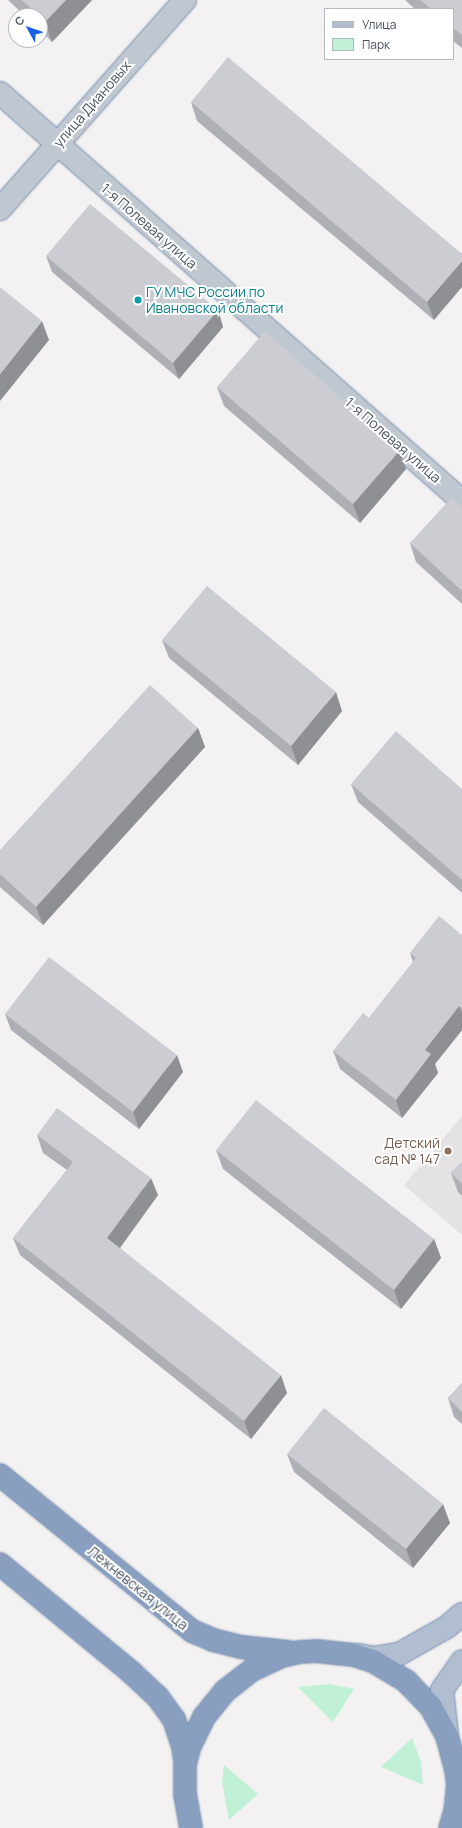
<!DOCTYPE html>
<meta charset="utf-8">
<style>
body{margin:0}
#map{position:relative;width:462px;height:1828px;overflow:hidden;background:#f3f1f1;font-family:Manrope,sans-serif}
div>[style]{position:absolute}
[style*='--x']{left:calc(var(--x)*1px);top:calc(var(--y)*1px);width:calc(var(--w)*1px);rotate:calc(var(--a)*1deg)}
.education>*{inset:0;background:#e4e2e3}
.green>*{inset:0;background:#c0f1d6}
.roads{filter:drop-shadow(0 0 1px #738aac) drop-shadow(0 0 1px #738aac)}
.street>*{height:22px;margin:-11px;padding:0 11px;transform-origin:11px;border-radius:11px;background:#bfc7d0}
.primary>*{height:22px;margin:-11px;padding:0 11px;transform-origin:11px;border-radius:11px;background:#b0bed0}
.highway>*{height:22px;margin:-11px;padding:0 11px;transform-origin:11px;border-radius:11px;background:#889fc0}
.wall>*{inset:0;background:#afb0b5}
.shaded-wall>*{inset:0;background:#8e9094}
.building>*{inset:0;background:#cbcdd3}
.dots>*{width:11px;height:11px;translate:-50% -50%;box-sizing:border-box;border:2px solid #fff;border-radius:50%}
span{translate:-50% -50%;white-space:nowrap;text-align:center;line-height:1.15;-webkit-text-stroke:4px #fff;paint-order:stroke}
.street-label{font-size:14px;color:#48535f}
.culture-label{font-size:14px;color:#0d838f}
.left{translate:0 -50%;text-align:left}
.education-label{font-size:14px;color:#785e54}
.right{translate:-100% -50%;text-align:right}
.legend{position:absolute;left:324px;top:8px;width:130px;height:52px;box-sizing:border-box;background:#fff;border:1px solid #b6babf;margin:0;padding:5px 7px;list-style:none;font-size:12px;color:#48535f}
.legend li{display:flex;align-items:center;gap:8px;height:20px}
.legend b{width:20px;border:1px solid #b6babf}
.north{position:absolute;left:8px;top:8px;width:40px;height:40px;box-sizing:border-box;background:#fff;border:1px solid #b6babf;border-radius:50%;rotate:310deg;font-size:11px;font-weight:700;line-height:16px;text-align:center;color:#48535f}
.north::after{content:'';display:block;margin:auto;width:14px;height:18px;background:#1562e9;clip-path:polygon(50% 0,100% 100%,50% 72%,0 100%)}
</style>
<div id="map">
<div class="education">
<i style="clip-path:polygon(462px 1116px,462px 1235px,404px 1185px)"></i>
</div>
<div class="green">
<i style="clip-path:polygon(330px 1684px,354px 1689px,333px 1722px,298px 1687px)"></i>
<i style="clip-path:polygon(412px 1738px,421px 1762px,423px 1785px,381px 1767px)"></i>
<i style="clip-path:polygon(224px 1765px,258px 1794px,229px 1820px,222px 1782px)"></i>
</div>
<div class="roads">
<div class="street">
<i style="--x:0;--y:93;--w:616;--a:41.45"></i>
<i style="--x:0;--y:209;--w:279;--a:-48.5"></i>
</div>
<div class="primary">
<i style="--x:358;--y:1655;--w:15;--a:11"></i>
<i style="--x:373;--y:1658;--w:26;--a:-9"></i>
<i style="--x:399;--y:1654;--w:55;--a:-29.4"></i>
<i style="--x:447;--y:1627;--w:20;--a:-41"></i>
<i style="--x:447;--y:1735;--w:45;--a:-96.3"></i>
<i style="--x:442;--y:1690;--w:35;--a:-55"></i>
</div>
<div class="highway">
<i style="--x:0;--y:1475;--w:247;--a:39.1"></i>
<i style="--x:192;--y:1631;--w:23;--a:23"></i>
<i style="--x:213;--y:1640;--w:30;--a:14"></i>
<i style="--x:242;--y:1647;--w:47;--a:6.1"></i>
<i style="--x:0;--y:1564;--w:171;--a:39.5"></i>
<i style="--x:132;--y:1673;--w:34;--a:43"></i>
<i style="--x:157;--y:1696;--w:29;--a:54"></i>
<i style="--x:174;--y:1719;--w:28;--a:72"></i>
<i style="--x:183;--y:1746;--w:15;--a:82"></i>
<i style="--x:191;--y:1828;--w:34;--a:-100"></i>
<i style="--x:185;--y:1795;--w:31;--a:-90"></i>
<i style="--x:185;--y:1764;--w:16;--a:-76"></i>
<i style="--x:189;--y:1748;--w:34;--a:-64"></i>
<i style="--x:204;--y:1717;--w:33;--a:-51"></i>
<i style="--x:225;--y:1691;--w:34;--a:-38"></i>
<i style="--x:252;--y:1670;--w:33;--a:-25"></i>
<i style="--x:282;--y:1656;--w:17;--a:-13"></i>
<i style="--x:299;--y:1652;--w:17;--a:-3"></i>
<i style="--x:316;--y:1651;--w:38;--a:6"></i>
<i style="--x:354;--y:1655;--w:20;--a:18"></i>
<i style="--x:373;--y:1661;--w:39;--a:31"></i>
<i style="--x:406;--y:1681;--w:36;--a:46"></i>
<i style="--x:431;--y:1707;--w:33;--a:61"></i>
<i style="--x:447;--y:1736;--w:34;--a:75"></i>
<i style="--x:456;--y:1769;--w:16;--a:83"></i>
<i style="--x:458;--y:1785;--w:27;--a:96"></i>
<i style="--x:455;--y:1812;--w:17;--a:107"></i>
</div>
</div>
<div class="wall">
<i style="clip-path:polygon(8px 0,92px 0,52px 42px,40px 30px,40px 16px,25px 16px)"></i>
<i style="clip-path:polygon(405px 0,462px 0,462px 48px,453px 41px,453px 9px,415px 9px)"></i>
<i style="clip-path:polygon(191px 102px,462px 254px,434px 320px,197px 121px)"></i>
<i style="clip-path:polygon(46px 256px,218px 310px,223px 327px,179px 379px,52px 272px)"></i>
<i style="clip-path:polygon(217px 387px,406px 469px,360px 523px,224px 406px)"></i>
<i style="clip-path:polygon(462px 507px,462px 604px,416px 562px,410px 543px)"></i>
<i style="clip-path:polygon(162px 640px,342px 711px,298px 765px,169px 658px)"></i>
<i style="clip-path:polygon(198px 728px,205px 747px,43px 925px,0 887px,0 850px)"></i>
<i style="clip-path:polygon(351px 784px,462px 789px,462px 893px,358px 802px)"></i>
<i style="clip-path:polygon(462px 935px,462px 1030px,435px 1064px,438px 1073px,402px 1118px,340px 1069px,333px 1051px,369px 1018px,413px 962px,410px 953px)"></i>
<i style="clip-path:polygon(5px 1014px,183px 1072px,139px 1129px,11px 1030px)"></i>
<i style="clip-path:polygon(37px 1135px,158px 1195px,120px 1248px,287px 1393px,251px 1439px,20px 1255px,13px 1238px,67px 1170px,43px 1153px)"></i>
<i style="clip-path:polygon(216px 1150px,434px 1239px,441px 1258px,401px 1309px,223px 1169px)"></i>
<i style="clip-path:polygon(462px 1162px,462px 1196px,458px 1192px,451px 1173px)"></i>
<i style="clip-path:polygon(462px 1383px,462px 1424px,454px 1417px,448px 1398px)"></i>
<i style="clip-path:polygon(287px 1454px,450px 1523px,413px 1568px,294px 1472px)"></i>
</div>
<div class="shaded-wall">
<i style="clip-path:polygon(66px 0,92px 0,52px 42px,45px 22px)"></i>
<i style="clip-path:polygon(462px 261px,462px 287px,434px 320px,427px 302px)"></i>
<i style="clip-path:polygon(218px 310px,223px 327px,179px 379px,173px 363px)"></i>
<i style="clip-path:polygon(42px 321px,49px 340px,0 401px,0 374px)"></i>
<i style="clip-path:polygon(400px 450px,406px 469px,360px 523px,353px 504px)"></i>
<i style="clip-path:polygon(336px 692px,342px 711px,298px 765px,291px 746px)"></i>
<i style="clip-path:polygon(198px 728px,205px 747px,43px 925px,36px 907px)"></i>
<i style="clip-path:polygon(459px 1006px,462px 1013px,462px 1030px,435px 1064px,438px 1073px,402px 1118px,396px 1100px,425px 1050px)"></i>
<i style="clip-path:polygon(177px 1055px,183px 1072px,139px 1129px,133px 1112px)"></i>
<i style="clip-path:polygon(151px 1178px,158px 1195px,114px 1256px,107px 1238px)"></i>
<i style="clip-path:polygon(434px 1239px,441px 1258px,401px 1309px,394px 1290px)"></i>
<i style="clip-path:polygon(281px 1375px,287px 1393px,251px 1439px,244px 1421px)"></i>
<i style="clip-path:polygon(443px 1504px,450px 1523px,413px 1568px,406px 1549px)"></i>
</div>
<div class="building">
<i style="clip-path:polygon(22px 0,66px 0,45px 22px,40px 17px,40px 16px,39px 16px)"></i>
<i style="clip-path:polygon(420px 0,462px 0,462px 35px,453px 28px,453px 9px,431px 9px)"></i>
<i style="clip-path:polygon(228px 57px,462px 254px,462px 261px,427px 302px,191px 102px)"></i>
<i style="clip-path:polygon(90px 204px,218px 310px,173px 363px,46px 256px)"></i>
<i style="clip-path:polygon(0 287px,42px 321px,0 374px)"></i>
<i style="clip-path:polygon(265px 331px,400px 450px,353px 504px,217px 387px)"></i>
<i style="clip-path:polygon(452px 497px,462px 507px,462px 591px,410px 543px)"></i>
<i style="clip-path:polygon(207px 586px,336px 692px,291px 746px,162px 640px)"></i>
<i style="clip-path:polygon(150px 685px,198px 728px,36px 907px,0 874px,0 850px)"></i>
<i style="clip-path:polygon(396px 731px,462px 789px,462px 880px,351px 784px)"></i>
<i style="clip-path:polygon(439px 916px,462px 935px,462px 1008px,459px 1006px,425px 1050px,431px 1054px,396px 1100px,333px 1051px,363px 1013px,369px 1018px,416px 958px,410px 953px)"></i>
<i style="clip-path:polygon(49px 957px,177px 1055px,133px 1112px,5px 1014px)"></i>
<i style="clip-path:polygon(256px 1100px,434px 1239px,394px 1290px,216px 1150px)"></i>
<i style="clip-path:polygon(57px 1108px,151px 1178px,107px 1238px,281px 1375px,244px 1421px,13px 1238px,73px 1162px,37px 1135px)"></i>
<i style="clip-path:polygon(462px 1162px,462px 1184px,451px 1173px)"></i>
<i style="clip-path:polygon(462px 1383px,462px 1412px,448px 1398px)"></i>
<i style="clip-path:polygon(324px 1408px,443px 1504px,406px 1549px,287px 1454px)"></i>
</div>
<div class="dots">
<i style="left:138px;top:300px;background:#0f9aa8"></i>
<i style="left:448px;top:1151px;background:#8d6e63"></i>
</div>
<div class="street-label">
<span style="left:92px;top:104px;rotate:-49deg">улица Диановых</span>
<span style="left:149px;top:226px;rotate:41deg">1-я Полевая улица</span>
<span style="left:393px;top:440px;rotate:41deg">1-я Полевая улица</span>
<span style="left:138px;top:1588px;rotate:39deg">Лежневская улица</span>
</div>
<div class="culture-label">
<span class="left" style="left:146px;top:300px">ГУ МЧС России по<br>Ивановской области</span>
</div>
<div class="education-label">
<span class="right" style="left:440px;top:1151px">Детский<br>сад № 147</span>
</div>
<ul class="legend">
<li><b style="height:5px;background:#b0bed0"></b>Улица</li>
<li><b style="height:11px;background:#c0f1d6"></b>Парк</li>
</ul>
<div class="north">С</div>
</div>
